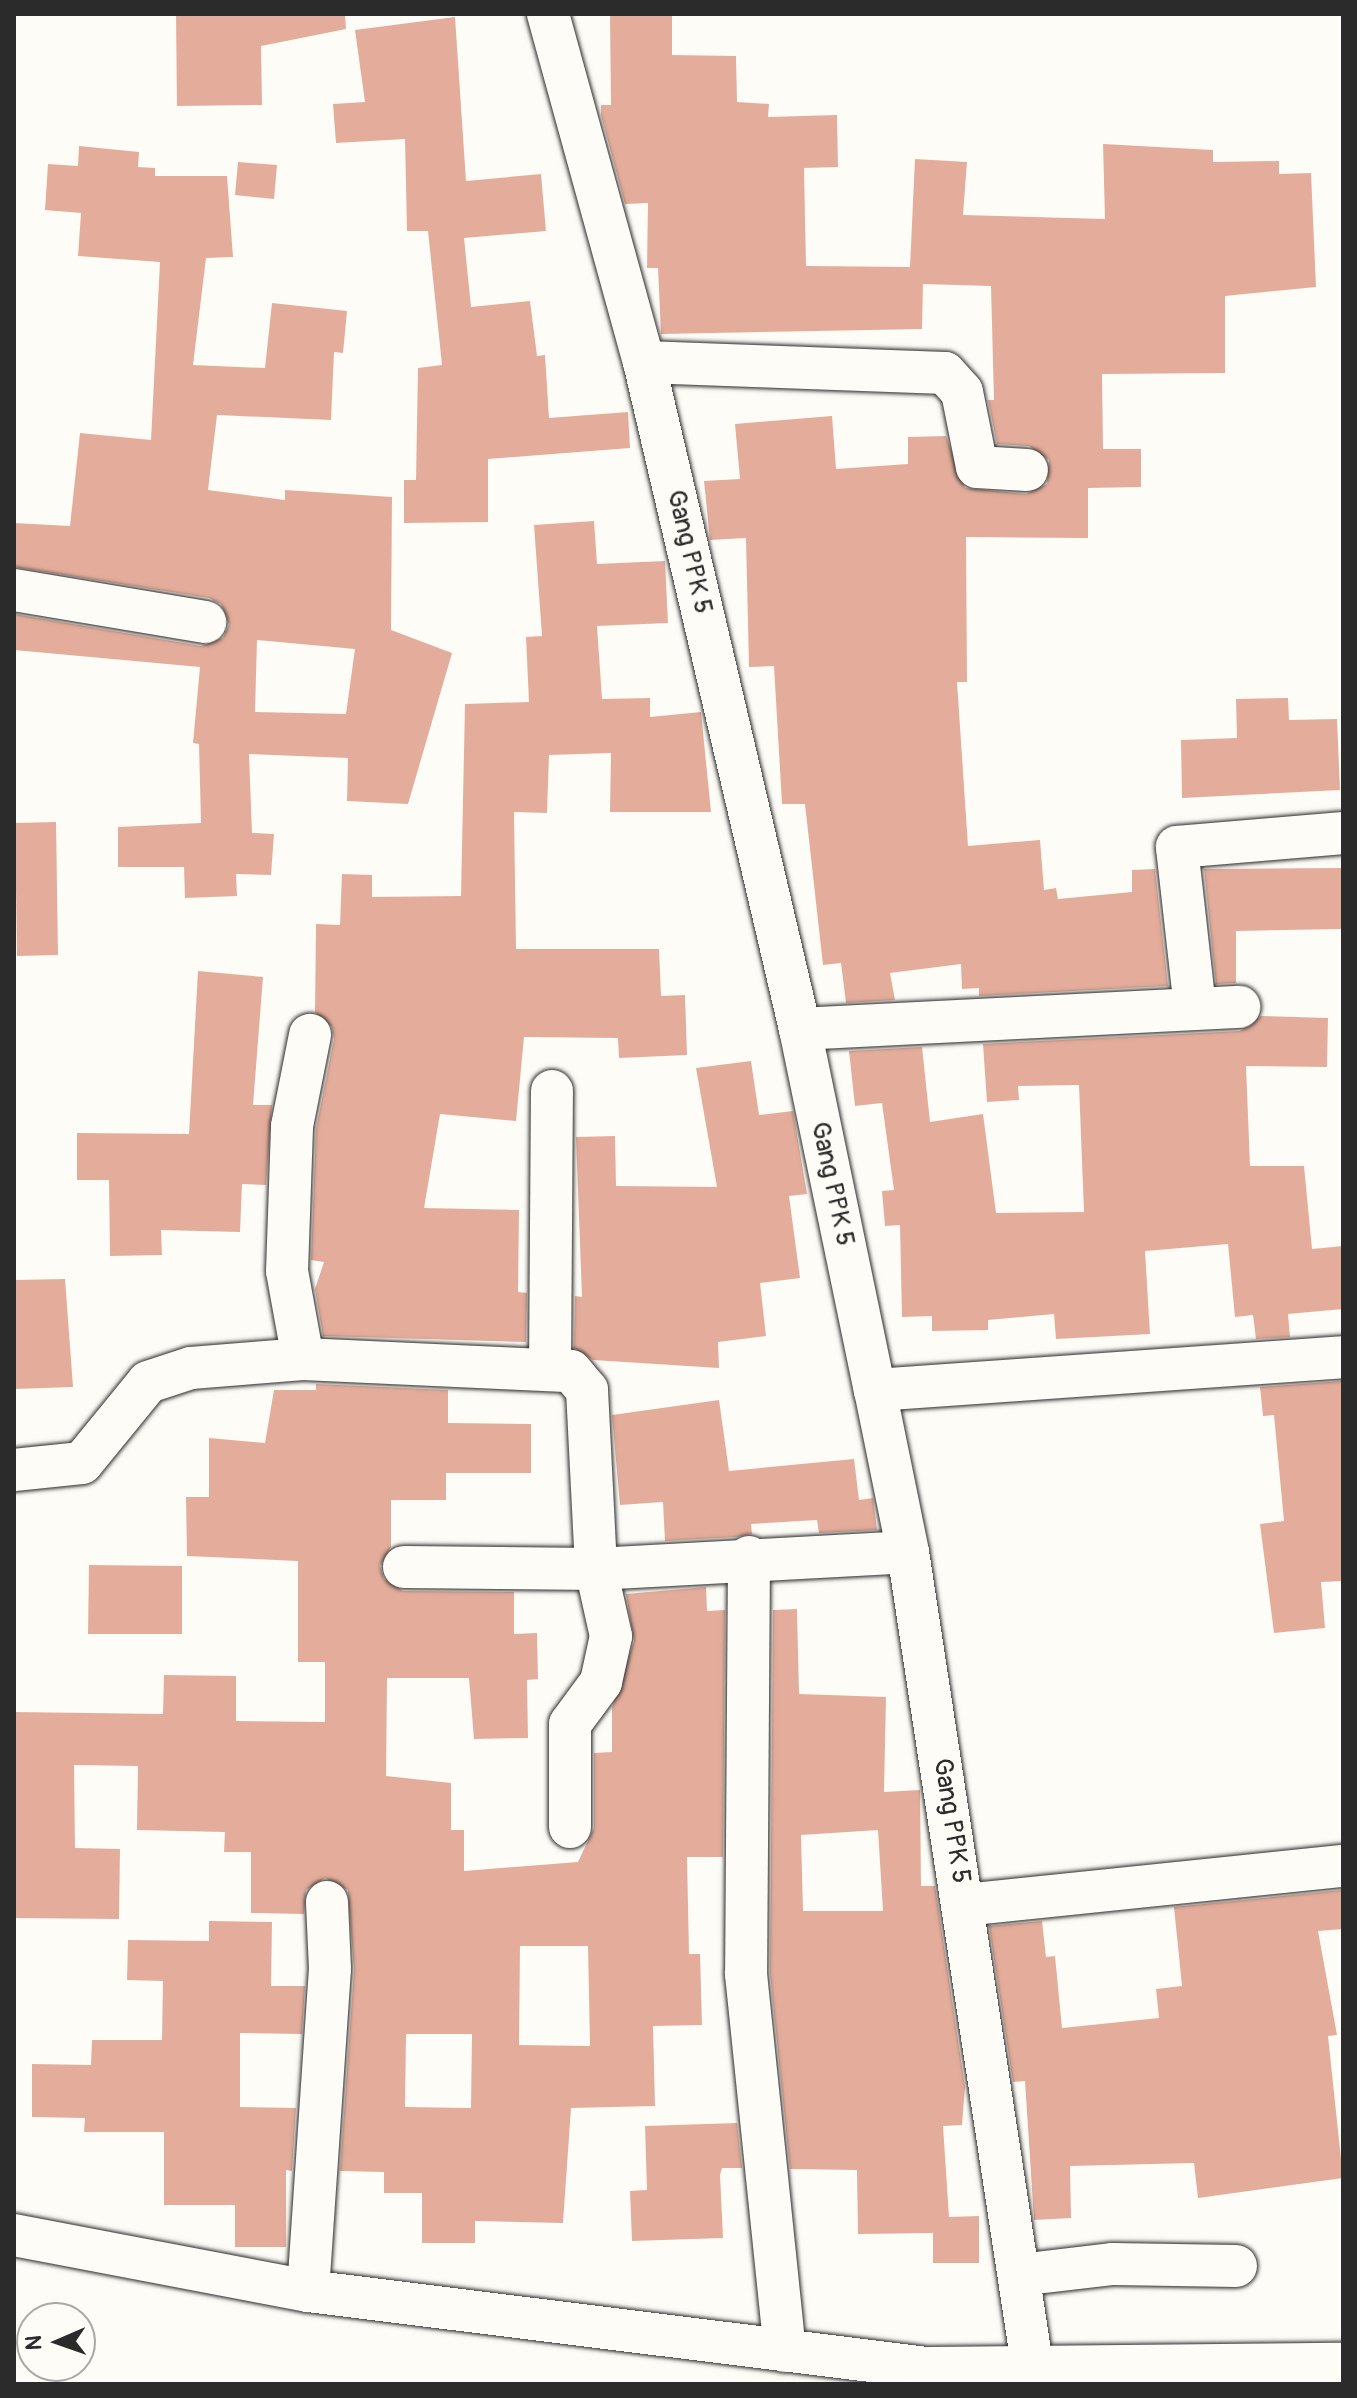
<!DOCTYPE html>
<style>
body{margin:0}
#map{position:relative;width:1357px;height:2398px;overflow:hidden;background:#fdfcf7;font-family:Pangolin,sans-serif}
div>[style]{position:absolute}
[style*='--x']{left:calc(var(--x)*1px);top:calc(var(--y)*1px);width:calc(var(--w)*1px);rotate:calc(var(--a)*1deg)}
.building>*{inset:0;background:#e4ad9b}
.roads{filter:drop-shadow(0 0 2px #2b2b2b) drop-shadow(0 0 2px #2b2b2b)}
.minor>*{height:42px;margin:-21px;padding:0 21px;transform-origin:21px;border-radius:21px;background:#fdfcf7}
span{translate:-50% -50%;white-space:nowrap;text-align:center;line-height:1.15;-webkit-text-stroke:6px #fdfcf7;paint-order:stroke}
.street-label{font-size:26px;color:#2b2b2b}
.frame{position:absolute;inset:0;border:16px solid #2b2b2b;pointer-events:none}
.north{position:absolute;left:16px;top:2302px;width:80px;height:80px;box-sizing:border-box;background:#fdfcf7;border:2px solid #a9a8a5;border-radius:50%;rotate:268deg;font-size:22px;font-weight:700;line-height:32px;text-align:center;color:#2b2b2b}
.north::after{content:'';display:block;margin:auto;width:28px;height:36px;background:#2b2b2b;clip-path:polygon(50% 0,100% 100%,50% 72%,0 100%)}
</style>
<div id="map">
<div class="building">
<i style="clip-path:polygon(176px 14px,345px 14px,346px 29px,261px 46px,262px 105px,177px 106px)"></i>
<i style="clip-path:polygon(610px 14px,672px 14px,672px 55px,736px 56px,737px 102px,769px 104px,768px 117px,837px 115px,838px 167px,804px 168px,806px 266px,910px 267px,915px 159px,967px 162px,963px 215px,1105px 219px,1103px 144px,1213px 150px,1213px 162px,1279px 161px,1279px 174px,1311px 173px,1316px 287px,1225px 296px,1225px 373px,1102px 374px,1103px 449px,1141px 449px,1141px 487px,1088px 488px,1088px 538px,966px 537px,967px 682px,957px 682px,968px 846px,1040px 840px,1044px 890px,1056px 888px,1058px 899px,1132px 892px,1132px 870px,1155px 869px,1168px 986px,979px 996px,979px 988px,962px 989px,961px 964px,890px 973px,895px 1000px,846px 1003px,841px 963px,823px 965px,805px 804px,782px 804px,774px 666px,749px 667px,746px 538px,710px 540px,704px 481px,740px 479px,735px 424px,832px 416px,836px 469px,908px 464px,908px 437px,946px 436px,965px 488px,1026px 494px,1047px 484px,1049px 460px,1029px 446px,997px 444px,988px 400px,994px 400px,991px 286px,923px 284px,922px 329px,661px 334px,658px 268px,647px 268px,648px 203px,625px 204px,601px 115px,601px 105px,611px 105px)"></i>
<i style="clip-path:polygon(455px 17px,466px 181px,541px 174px,546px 231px,464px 238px,471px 307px,530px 301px,537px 356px,545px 355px,549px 418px,628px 412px,630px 448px,488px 459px,488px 522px,404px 523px,404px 480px,416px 480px,418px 368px,442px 365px,428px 231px,407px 231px,405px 139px,336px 143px,333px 104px,365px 102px,355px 30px)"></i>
<i style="clip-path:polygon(evenodd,79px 146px,139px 152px,138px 167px,155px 168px,155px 176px,227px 176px,233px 257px,206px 258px,193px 365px,265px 368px,272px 303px,347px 311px,343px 353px,334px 352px,331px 420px,217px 415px,208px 490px,285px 500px,285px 490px,392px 497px,391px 630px,452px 653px,408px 804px,347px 801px,348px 758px,249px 754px,252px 833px,274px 834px,271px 875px,236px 874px,237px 896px,185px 898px,184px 867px,118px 867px,118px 827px,201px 823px,199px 744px,193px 743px,200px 667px,14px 650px,14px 614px,201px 646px,223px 638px,229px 625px,221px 604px,209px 598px,14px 567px,14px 523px,70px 526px,80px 433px,151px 440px,160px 262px,78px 256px,81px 213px,45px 210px,48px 164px,78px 166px,79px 146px,257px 640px,355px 649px,346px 714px,255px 712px,257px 640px)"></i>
<i style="clip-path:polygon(238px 162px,277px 165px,274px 199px,235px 195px)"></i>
<i style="clip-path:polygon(594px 521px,597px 564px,665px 561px,668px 623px,597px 626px,602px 699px,650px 698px,650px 717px,701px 712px,711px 812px,610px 812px,611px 753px,549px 755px,547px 813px,514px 812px,516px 949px,659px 949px,661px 996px,685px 995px,687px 1055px,619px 1058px,618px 1038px,524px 1037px,516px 1121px,440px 1114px,424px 1208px,519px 1210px,518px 1292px,527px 1293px,526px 1342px,323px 1336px,315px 1289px,324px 1262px,311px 1260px,316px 1129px,334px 1039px,332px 1027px,315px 1012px,316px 924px,340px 925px,342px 874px,372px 875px,372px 897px,461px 896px,465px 704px,529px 702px,526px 637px,542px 636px,534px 525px)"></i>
<i style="clip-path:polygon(1288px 698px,1289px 720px,1337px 719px,1340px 790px,1182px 798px,1181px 740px,1237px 738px,1236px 699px)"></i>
<i style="clip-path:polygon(56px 822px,58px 955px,17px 956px,15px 823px)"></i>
<i style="clip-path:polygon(1341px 868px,1342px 929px,1236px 931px,1236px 983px,1216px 984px,1204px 869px)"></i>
<i style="clip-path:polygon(198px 971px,263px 977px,253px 1105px,272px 1105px,266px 1185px,242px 1184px,240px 1232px,161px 1230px,162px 1255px,110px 1256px,109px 1180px,77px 1180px,77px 1133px,189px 1134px)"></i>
<i style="clip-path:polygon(1261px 1016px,1328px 1018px,1327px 1067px,1246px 1066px,1250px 1166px,1304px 1166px,1312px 1249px,1343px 1246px,1343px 1309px,1288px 1314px,1290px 1337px,1256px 1339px,1253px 1315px,1235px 1317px,1228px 1244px,1145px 1251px,1150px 1334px,1056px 1339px,1054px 1314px,988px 1320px,988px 1330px,932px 1331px,932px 1316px,902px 1317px,900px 1225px,885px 1226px,882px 1191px,894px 1190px,882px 1103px,855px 1106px,849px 1051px,922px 1047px,930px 1122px,983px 1114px,996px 1213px,1084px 1212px,1079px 1085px,1018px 1086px,1019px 1100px,987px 1102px,983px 1044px,1240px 1031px)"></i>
<i style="clip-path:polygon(751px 1061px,759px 1115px,793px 1111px,807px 1194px,789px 1196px,800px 1278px,760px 1283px,766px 1336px,718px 1342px,719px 1368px,593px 1360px,574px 1348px,575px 1296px,582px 1297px,576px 1137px,615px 1136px,616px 1186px,717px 1187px,696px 1068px)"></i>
<i style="clip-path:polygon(65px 1279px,73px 1387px,14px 1389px,14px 1280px)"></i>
<i style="clip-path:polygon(1343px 1381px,1343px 1581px,1321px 1582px,1325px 1628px,1274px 1633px,1260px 1524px,1284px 1521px,1274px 1415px,1263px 1416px,1260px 1387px)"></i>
<i style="clip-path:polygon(evenodd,316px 1384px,448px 1390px,448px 1423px,531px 1424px,531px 1473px,446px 1473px,446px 1500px,391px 1500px,391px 1547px,380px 1566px,384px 1579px,403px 1591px,514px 1592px,514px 1634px,537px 1633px,538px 1679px,527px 1680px,528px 1738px,474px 1739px,469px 1678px,387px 1678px,386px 1776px,451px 1783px,451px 1830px,464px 1830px,464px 1871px,578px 1862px,594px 1828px,594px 1753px,612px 1752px,612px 1708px,634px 1641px,626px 1594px,706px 1587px,707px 1611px,725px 1610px,723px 1857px,687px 1857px,689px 1954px,700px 1954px,702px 2025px,653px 2026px,655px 2106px,571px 2108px,563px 2223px,475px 2221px,475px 2243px,422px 2243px,422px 2193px,384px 2193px,384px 2172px,340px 2171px,354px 1970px,348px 1890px,325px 1878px,306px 1890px,304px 1914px,251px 1913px,251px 1852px,224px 1852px,225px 1832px,137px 1830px,138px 1766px,74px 1765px,75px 1848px,120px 1849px,119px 1919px,14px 1918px,14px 1712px,163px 1714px,164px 1675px,236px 1676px,236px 1721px,325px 1722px,325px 1662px,298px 1662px,298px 1561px,187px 1556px,186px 1497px,209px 1497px,209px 1438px,265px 1443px,274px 1390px,316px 1390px,316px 1384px,520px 1946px,588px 1946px,590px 2046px,519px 2045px,520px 1946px,316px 1384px,406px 2034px,472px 2034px,471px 2108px,405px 2107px,406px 2034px)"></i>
<i style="clip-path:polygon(719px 1400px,729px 1471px,854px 1459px,859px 1500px,873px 1498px,877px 1530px,819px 1533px,817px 1520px,751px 1524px,752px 1534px,736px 1537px,665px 1541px,663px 1502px,620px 1505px,612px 1415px)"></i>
<i style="clip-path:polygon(89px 1565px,182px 1566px,182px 1634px,88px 1634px)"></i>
<i style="clip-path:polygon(evenodd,797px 1609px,799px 1694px,886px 1697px,884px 1792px,920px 1790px,921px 1886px,935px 1886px,965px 2087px,962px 2125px,943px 2126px,949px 2217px,979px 2216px,979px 2263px,933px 2263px,933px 2233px,858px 2234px,857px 2170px,790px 2169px,770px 1973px,773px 1610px,797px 1609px,878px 1830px,883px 1911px,803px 1911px,801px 1835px,878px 1830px)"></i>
<i style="clip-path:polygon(1343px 1890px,1343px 1929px,1318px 1931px,1337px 2035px,1328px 2036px,1343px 2178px,1198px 2198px,1194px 2163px,1070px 2166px,1071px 2218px,1034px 2220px,1025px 2081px,1013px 2082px,989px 1926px,1042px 1921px,1046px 1957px,1055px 1956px,1062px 2028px,1159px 2018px,1156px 1989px,1182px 1986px,1174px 1907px)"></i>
<i style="clip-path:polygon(209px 1921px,272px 1922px,271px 1986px,305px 1986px,302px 2034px,240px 2033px,240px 2107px,296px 2108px,292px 2171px,286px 2170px,286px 2247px,235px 2247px,235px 2205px,164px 2205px,164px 2132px,84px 2132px,85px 2118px,32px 2117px,32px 2064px,91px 2065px,92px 2040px,162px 2040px,163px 1981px,127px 1980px,128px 1940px,209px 1941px)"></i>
<i style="clip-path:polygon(737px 2123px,742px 2168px,722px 2168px,720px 2175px,723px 2238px,632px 2241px,630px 2191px,647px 2190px,645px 2126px)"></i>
</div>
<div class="roads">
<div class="minor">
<i style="--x:548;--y:14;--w:361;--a:74.6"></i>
<i style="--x:644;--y:362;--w:685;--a:76.84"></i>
<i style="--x:800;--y:1029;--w:369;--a:78.3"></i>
<i style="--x:875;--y:1390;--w:165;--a:78.5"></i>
<i style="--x:908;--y:1552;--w:828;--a:81.32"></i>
<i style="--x:644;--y:362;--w:301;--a:2.1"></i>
<i style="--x:945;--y:373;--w:25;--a:48"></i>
<i style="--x:962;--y:392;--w:76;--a:78.7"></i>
<i style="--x:977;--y:467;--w:50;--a:3.4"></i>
<i style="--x:14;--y:590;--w:194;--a:9.5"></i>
<i style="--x:1195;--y:1008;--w:162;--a:-96.4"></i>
<i style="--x:1177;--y:847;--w:167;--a:-4.8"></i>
<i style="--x:800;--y:1029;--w:440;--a:-2.9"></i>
<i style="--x:303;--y:1359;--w:89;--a:-100.3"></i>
<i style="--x:287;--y:1271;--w:145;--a:-88"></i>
<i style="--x:292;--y:1126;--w:93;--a:-78.8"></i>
<i style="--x:550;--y:1369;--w:278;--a:-89.6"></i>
<i style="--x:875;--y:1390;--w:469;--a:-4"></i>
<i style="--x:14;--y:1470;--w:68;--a:-5.9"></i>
<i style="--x:82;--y:1463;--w:104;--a:-50.8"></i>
<i style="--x:148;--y:1382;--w:45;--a:-18"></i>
<i style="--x:191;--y:1368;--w:112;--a:-4.6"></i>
<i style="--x:303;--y:1359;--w:268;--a:2.6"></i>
<i style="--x:571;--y:1371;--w:25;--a:50"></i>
<i style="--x:587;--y:1390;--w:179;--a:87.1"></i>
<i style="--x:596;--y:1569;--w:312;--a:-3.1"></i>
<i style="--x:749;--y:1557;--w:417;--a:90.4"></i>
<i style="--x:746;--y:1974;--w:379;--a:84.1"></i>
<i style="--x:404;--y:1567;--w:192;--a:0.6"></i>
<i style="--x:596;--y:1569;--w:69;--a:77.4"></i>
<i style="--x:611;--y:1636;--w:47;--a:102.3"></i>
<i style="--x:601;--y:1682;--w:52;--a:126.4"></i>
<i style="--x:570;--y:1724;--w:103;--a:90"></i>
<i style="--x:964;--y:1905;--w:381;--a:-5.9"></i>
<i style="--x:14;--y:2235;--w:299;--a:10.8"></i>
<i style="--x:308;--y:2291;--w:624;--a:7.09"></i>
<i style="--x:927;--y:2368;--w:416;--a:-0.6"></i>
<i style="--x:1019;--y:2275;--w:95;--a:-6.7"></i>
<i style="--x:1113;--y:2264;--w:123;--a:0.9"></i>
<i style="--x:308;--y:2291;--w:323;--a:-86.1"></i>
<i style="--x:330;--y:1969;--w:67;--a:-92.6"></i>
</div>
</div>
<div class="street-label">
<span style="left:689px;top:552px;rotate:77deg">Gang PPK 5</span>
<span style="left:832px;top:1184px;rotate:78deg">Gang PPK 5</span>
<span style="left:951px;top:1821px;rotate:81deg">Gang PPK 5</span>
</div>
<div class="frame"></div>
<div class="north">N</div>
</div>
